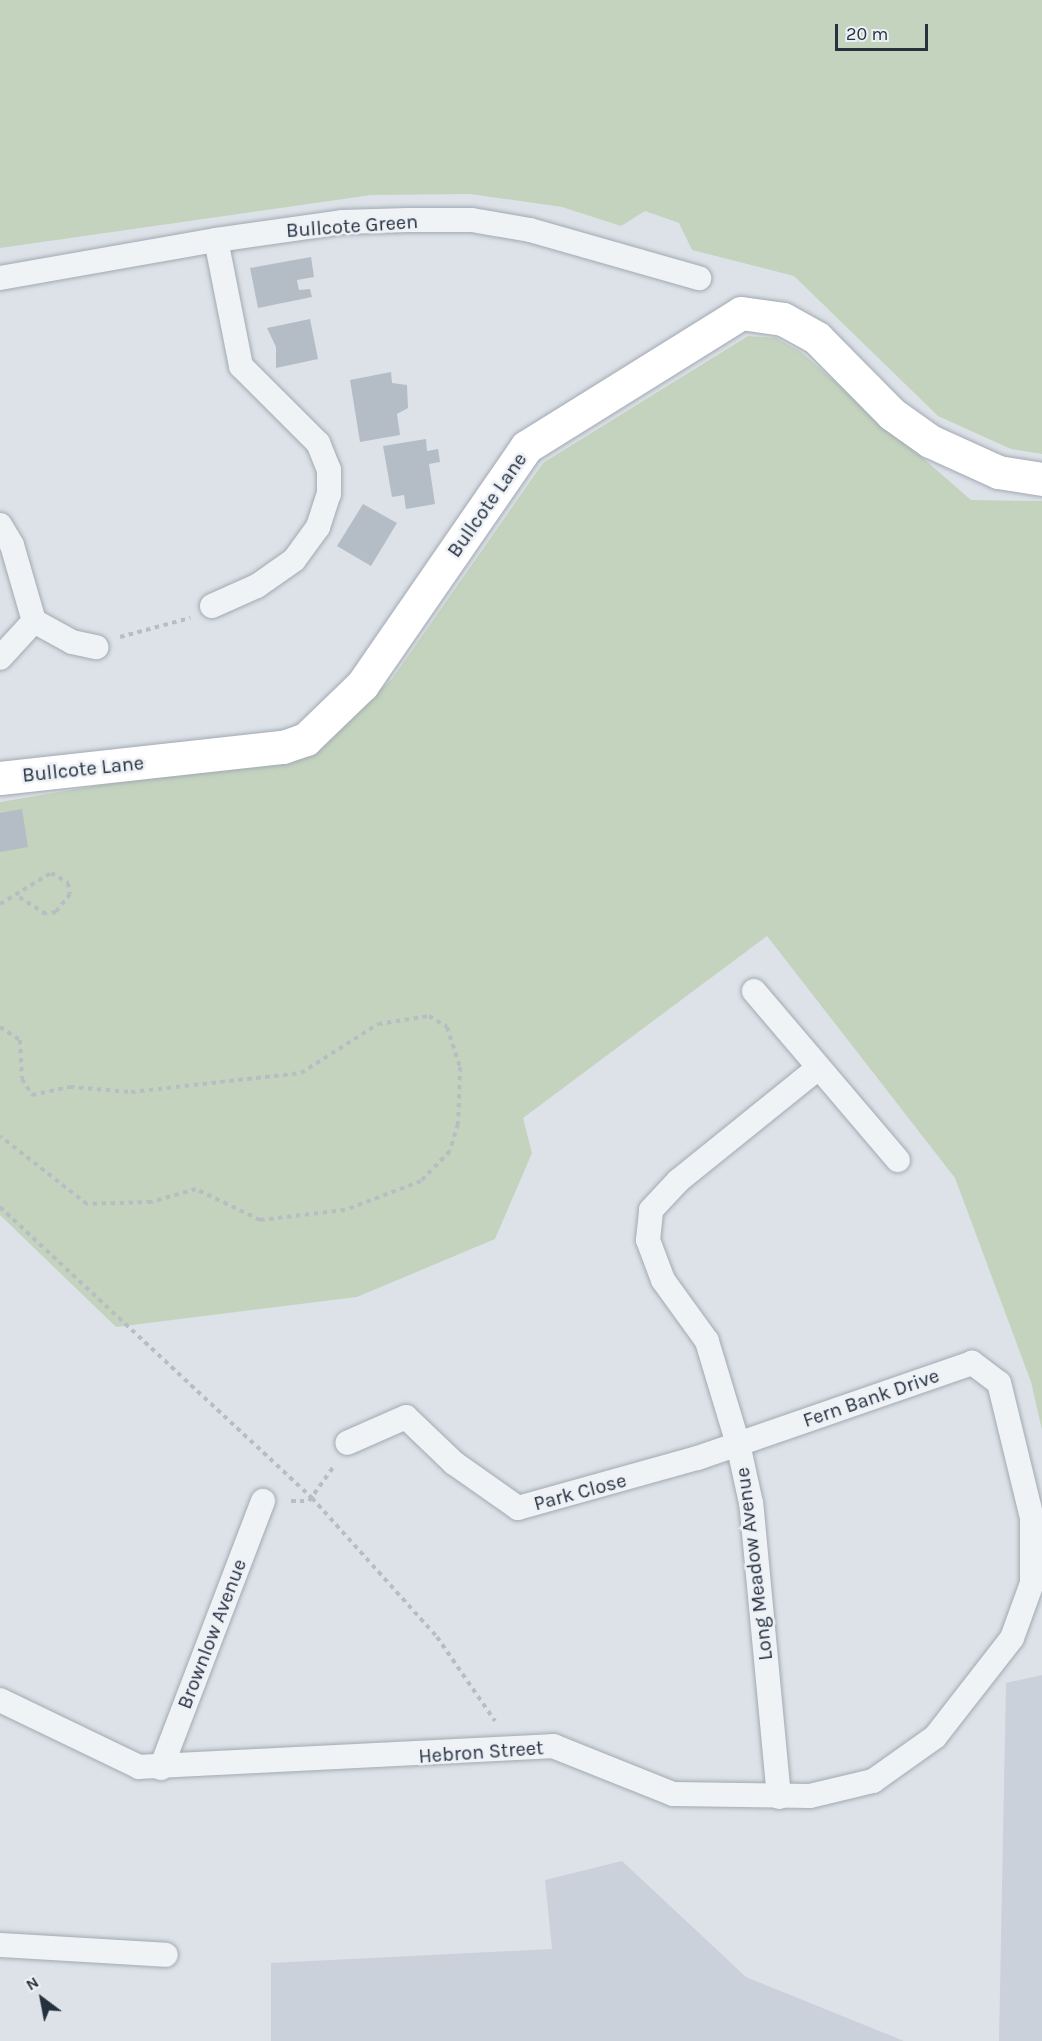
<!DOCTYPE html>
<style>
body{margin:0}
#map{position:relative;width:1042px;height:2041px;overflow:hidden;background:#dde2e8;font-family:Karla,sans-serif}
div>[style]{position:absolute}
[style*='--x']{left:calc(var(--x)*1px);top:calc(var(--y)*1px);width:calc(var(--w)*1px);rotate:calc(var(--a)*1deg)}
.built>*{inset:0;background:#cbd1da}
.green>*{inset:0;background:#c4d3be}
.building>*{inset:0;background:#b4bcc5}
.path>*{height:4px;margin-top:-2px;transform-origin:0;background:repeating-linear-gradient(90deg,#b7bdc3 0 4.5px,transparent 0 9px)}
.roads{filter:drop-shadow(0 0 2px #a2a9b2) drop-shadow(0 0 2px #a2a9b2)}
.street>*{height:24px;margin:-12px;padding:0 12px;transform-origin:12px;border-radius:12px;background:#f0f3f6}
.secondary>*{height:33px;margin:-16.5px;padding:0 16.5px;transform-origin:16.5px;border-radius:16.5px;background:#fff}
span{translate:-50% -50%;white-space:nowrap;text-align:center;line-height:1.15;-webkit-text-stroke:5px #edf1f6;paint-order:stroke}
.street-label{font-size:20px;color:#263140}
.north{position:absolute;left:12px;top:1969px;width:60px;height:60px;-webkit-text-stroke:4px #edf1f6;paint-order:stroke;rotate:328deg;font-size:16px;font-weight:700;line-height:24px;text-align:center;color:#263140}
.north::after{content:'';display:block;margin:auto;width:21px;height:27px;background:#263140;clip-path:polygon(50% 0,100% 100%,50% 72%,0 100%)}
.scale{position:absolute;left:835px;top:24px;width:93px;height:27px;box-sizing:border-box;border:3px solid #263140;border-top:0;padding-left:8px;font-size:18px;line-height:21px;white-space:nowrap;color:#263140;-webkit-text-stroke:4px #edf1f6;paint-order:stroke}
</style>
<div id="map">
<div class="built">
<i style="clip-path:polygon(1042px 1675px,1042px 2041px,999px 2041px,1006px 1683px)"></i>
<i style="clip-path:polygon(622px 1861px,746px 1977px,904px 2041px,271px 2041px,271px 1963px,552px 1949px,545px 1880px)"></i>
</div>
<div class="green">
<i style="clip-path:polygon(0 0,1042px 0,1042px 454px,1011px 449px,938px 416px,794px 276px,692px 250px,679px 223px,645px 211px,621px 226px,562px 207px,470px 194px,371px 195px,0 248px)"></i>
<i style="clip-path:polygon(748px 336px,776px 338px,801px 352px,971px 500px,1042px 501px,1042px 1430px,1031px 1382px,955px 1178px,767px 936px,523px 1118px,532px 1153px,495px 1239px,357px 1297px,116px 1327px,0 1215px,0 802px,315px 749px,392px 679px,543px 463px)"></i>
</div>
<div class="building">
<i style="clip-path:polygon(311px 257px,314px 277px,297px 280px,299px 290px,310px 289px,312px 297px,258px 308px,250px 268px)"></i>
<i style="clip-path:polygon(310px 319px,318px 359px,276px 368px,276px 347px,267px 328px)"></i>
<i style="clip-path:polygon(391px 372px,392px 383px,407px 385px,408px 408px,397px 414px,400px 435px,360px 442px,350px 380px)"></i>
<i style="clip-path:polygon(426px 439px,427px 451px,438px 449px,440px 462px,429px 464px,435px 504px,406px 509px,404px 495px,392px 497px,383px 446px)"></i>
<i style="clip-path:polygon(363px 504px,397px 523px,371px 566px,337px 546px)"></i>
<i style="clip-path:polygon(22px 809px,28px 847px,0 852px,0 813px)"></i>
</div>
<div class="path">
<i style="--x:120;--y:637;--w:73;--a:-15.2"></i>
<i style="--x:0;--y:904;--w:60;--a:-31.3"></i>
<i style="--x:51;--y:873;--w:20;--a:30"></i>
<i style="--x:68;--y:883;--w:11;--a:80"></i>
<i style="--x:70;--y:894;--w:23;--a:128"></i>
<i style="--x:56;--y:912;--w:10;--a:169"></i>
<i style="--x:46;--y:914;--w:32;--a:-148"></i>
<i style="--x:0;--y:1027;--w:24;--a:33"></i>
<i style="--x:20;--y:1040;--w:39;--a:87"></i>
<i style="--x:22;--y:1079;--w:19;--a:58"></i>
<i style="--x:32;--y:1095;--w:39;--a:-12"></i>
<i style="--x:70;--y:1087;--w:61;--a:4.7"></i>
<i style="--x:131;--y:1092;--w:171;--a:-6.4"></i>
<i style="--x:301;--y:1073;--w:91;--a:-32.5"></i>
<i style="--x:378;--y:1024;--w:52;--a:-8.9"></i>
<i style="--x:429;--y:1016;--w:21;--a:31"></i>
<i style="--x:447;--y:1027;--w:42;--a:72"></i>
<i style="--x:460;--y:1067;--w:57;--a:92"></i>
<i style="--x:458;--y:1124;--w:28;--a:107"></i>
<i style="--x:450;--y:1151;--w:42;--a:134"></i>
<i style="--x:421;--y:1181;--w:81;--a:159.1"></i>
<i style="--x:345;--y:1210;--w:86;--a:173.3"></i>
<i style="--x:260;--y:1220;--w:71;--a:-154.2"></i>
<i style="--x:196;--y:1189;--w:47;--a:163.9"></i>
<i style="--x:151;--y:1202;--w:64;--a:178.2"></i>
<i style="--x:87;--y:1204;--w:110;--a:-142"></i>
<i style="--x:0;--y:1207;--w:427;--a:43"></i>
<i style="--x:312;--y:1498;--w:187;--a:48"></i>
<i style="--x:437;--y:1637;--w:102;--a:55.4"></i>
<i style="--x:291;--y:1501;--w:18;--a:0"></i>
<i style="--x:309;--y:1501;--w:43;--a:-54.5"></i>
</div>
<div class="roads">
<div class="street">
<i style="--x:0;--y:278;--w:219;--a:-10"></i>
<i style="--x:216;--y:240;--w:127;--a:-8.1"></i>
<i style="--x:342;--y:222;--w:66;--a:-1.7"></i>
<i style="--x:408;--y:220;--w:64;--a:0"></i>
<i style="--x:472;--y:220;--w:59;--a:9.8"></i>
<i style="--x:530;--y:230;--w:176;--a:15.9"></i>
<i style="--x:0;--y:525;--w:23;--a:59"></i>
<i style="--x:12;--y:545;--w:79;--a:73.9"></i>
<i style="--x:34;--y:621;--w:50;--a:132.6"></i>
<i style="--x:212;--y:606;--w:49;--a:-24"></i>
<i style="--x:257;--y:586;--w:45;--a:-35.1"></i>
<i style="--x:294;--y:560;--w:41;--a:-54"></i>
<i style="--x:318;--y:527;--w:35;--a:-72"></i>
<i style="--x:329;--y:494;--w:24;--a:-90"></i>
<i style="--x:329;--y:470;--w:29;--a:-112"></i>
<i style="--x:318;--y:443;--w:109;--a:-135"></i>
<i style="--x:241;--y:366;--w:128;--a:-101.2"></i>
<i style="--x:34;--y:621;--w:43;--a:28.9"></i>
<i style="--x:72;--y:642;--w:25;--a:12"></i>
<i style="--x:754;--y:991;--w:222;--a:49.6"></i>
<i style="--x:0;--y:1700;--w:154;--a:25.7"></i>
<i style="--x:139;--y:1767;--w:415;--a:-2.9"></i>
<i style="--x:553;--y:1746;--w:129;--a:21.8"></i>
<i style="--x:673;--y:1794;--w:137;--a:0.8"></i>
<i style="--x:810;--y:1796;--w:65;--a:-13.4"></i>
<i style="--x:873;--y:1781;--w:76;--a:-35.4"></i>
<i style="--x:935;--y:1737;--w:125;--a:-52.1"></i>
<i style="--x:1012;--y:1638;--w:59;--a:-70"></i>
<i style="--x:1032;--y:1583;--w:65;--a:-90"></i>
<i style="--x:1032;--y:1518;--w:139;--a:-103.7"></i>
<i style="--x:999;--y:1383;--w:34;--a:-143"></i>
<i style="--x:972;--y:1363;--w:291;--a:160.9"></i>
<i style="--x:697;--y:1458;--w:186;--a:164.4"></i>
<i style="--x:518;--y:1508;--w:78;--a:-144.9"></i>
<i style="--x:454;--y:1463;--w:66;--a:-136.2"></i>
<i style="--x:406;--y:1417;--w:64;--a:156.2"></i>
<i style="--x:161;--y:1768;--w:286;--a:-69.1"></i>
<i style="--x:779;--y:1797;--w:295;--a:-95.4"></i>
<i style="--x:751;--y:1503;--w:60;--a:-102.4"></i>
<i style="--x:738;--y:1444;--w:108;--a:-106.8"></i>
<i style="--x:707;--y:1341;--w:75;--a:-125.8"></i>
<i style="--x:663;--y:1280;--w:43;--a:-110.6"></i>
<i style="--x:648;--y:1240;--w:30;--a:-84"></i>
<i style="--x:651;--y:1210;--w:40;--a:-47"></i>
<i style="--x:678;--y:1181;--w:179;--a:-38.9"></i>
<i style="--x:0;--y:1945;--w:166;--a:3.4"></i>
</div>
<div class="secondary">
<i style="--x:0;--y:778;--w:285;--a:-6.3"></i>
<i style="--x:283;--y:747;--w:24;--a:-19"></i>
<i style="--x:306;--y:739;--w:78;--a:-44"></i>
<i style="--x:362;--y:685;--w:289;--a:-55.4"></i>
<i style="--x:526;--y:447;--w:253;--a:-31.9"></i>
<i style="--x:741;--y:313;--w:42;--a:8.1"></i>
<i style="--x:783;--y:319;--w:39;--a:29"></i>
<i style="--x:817;--y:338;--w:107;--a:45.4"></i>
<i style="--x:892;--y:414;--w:47;--a:35.4"></i>
<i style="--x:930;--y:441;--w:75;--a:24.5"></i>
<i style="--x:998;--y:472;--w:45;--a:9"></i>
</div>
</div>
<div class="street-label">
<span style="left:352px;top:226px;rotate:-4deg">Bullcote Green</span>
<span style="left:487px;top:505px;rotate:-55deg">Bullcote Lane</span>
<span style="left:83px;top:769px;rotate:-6deg">Bullcote Lane</span>
<span style="left:871px;top:1398px;rotate:-19deg">Fern Bank Drive</span>
<span style="left:580px;top:1492px;rotate:-15deg">Park Close</span>
<span style="left:754px;top:1564px;rotate:-97deg">Long Meadow Avenue</span>
<span style="left:212px;top:1634px;rotate:-69deg">Brownlow Avenue</span>
<span style="left:481px;top:1752px;rotate:-4deg">Hebron Street</span>
</div>
<div class="north">N</div>
<div class="scale">20 m</div>
</div>
